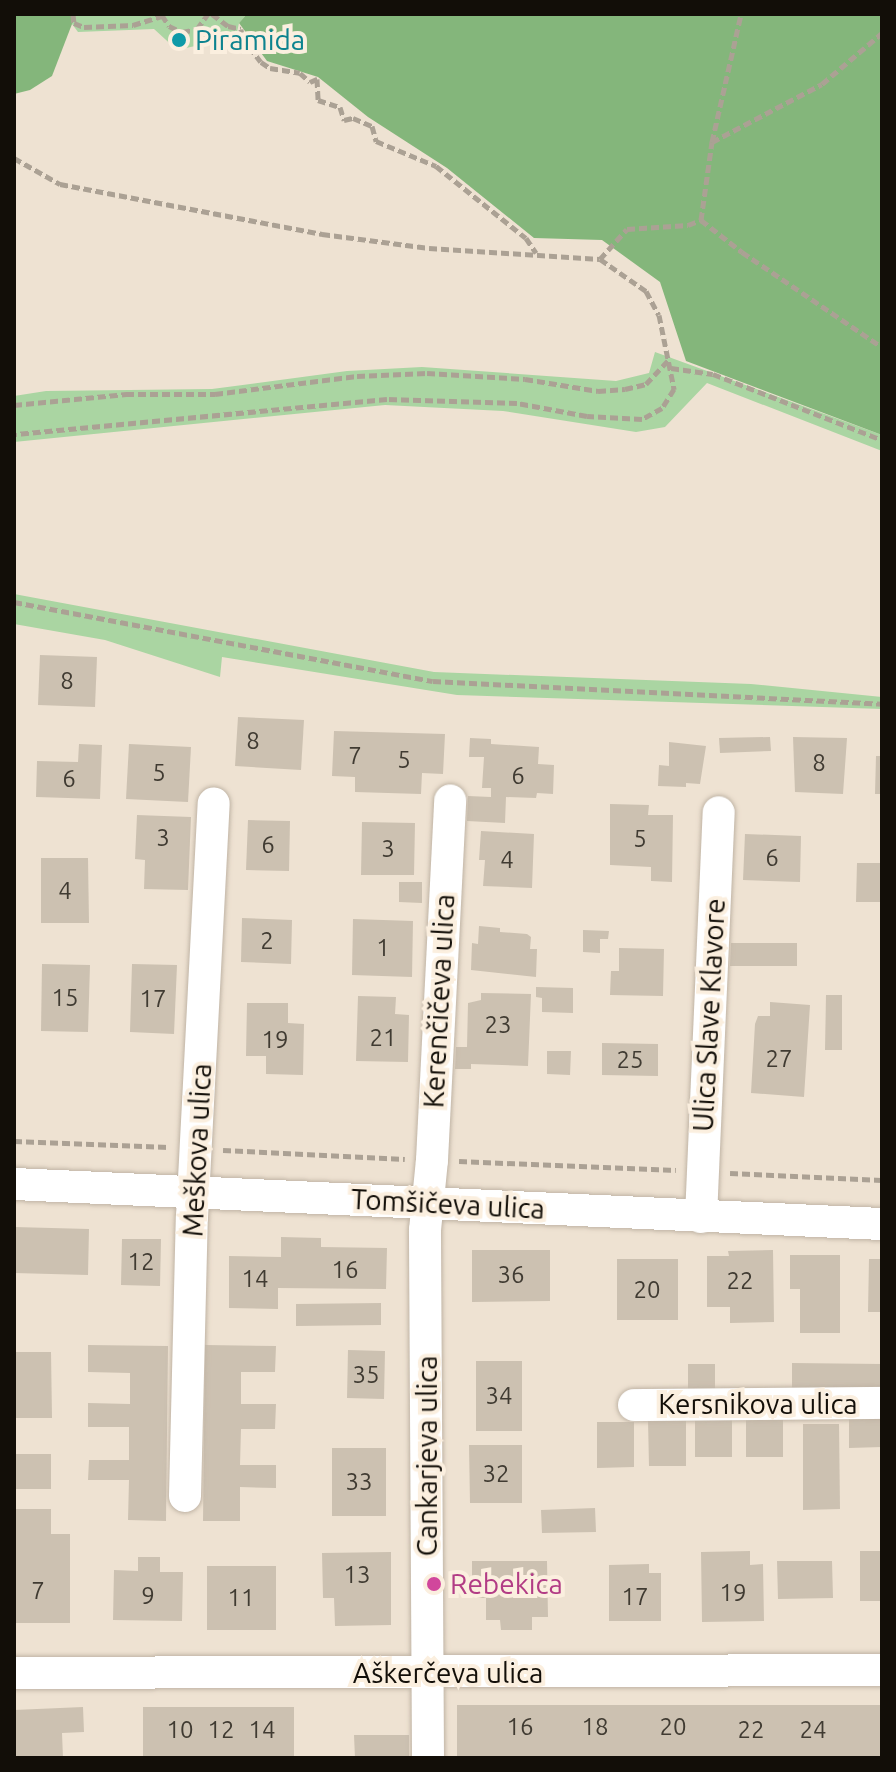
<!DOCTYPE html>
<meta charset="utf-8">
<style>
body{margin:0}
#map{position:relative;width:896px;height:1772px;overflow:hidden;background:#eee2d2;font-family:Ubuntu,sans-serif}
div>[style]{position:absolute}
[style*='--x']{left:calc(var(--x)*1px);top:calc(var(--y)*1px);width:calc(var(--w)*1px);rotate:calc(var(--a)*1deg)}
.green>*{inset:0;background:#aad5a2}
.forest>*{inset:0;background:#84b67b}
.building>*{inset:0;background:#ccc1b1}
.path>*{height:5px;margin-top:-2.5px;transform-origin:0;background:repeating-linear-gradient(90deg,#aba194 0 8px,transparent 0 12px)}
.roads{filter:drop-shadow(0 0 2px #c0b4a5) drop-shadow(0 0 2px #c0b4a5)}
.street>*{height:32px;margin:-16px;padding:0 16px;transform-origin:16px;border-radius:16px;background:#fff}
.dots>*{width:22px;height:22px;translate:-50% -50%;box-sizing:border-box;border:4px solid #fbefdf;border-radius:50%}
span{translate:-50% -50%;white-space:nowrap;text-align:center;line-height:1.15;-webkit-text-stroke:8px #fbefdf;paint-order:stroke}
.number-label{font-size:24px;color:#403b32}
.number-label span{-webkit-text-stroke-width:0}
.culture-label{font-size:28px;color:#0d838f}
.left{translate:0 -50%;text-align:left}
.street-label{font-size:28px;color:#120e08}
.hotel-label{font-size:28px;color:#b23c85}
.frame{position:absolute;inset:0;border:16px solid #120e08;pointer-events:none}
</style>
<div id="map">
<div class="green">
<i style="clip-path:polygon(71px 14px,247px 14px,239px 23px,236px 37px,177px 50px,154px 29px,78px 32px,72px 24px)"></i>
<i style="clip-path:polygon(655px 352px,882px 435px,882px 451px,707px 383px,665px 427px,636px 432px,503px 411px,385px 405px,14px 442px,14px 396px,46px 391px,212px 389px,347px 371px,422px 367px,616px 381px,649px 373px)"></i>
<i style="clip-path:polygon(14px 594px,434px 672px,751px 684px,882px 697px,882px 709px,457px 695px,222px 657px,220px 677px,105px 640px,14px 624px)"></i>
</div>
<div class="forest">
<i style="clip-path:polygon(14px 14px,71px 14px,72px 24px,52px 76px,30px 90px,14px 94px)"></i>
<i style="clip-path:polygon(247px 14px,882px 14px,882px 435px,686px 361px,660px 282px,602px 240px,534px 238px,447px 168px,368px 117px,318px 77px,267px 61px,239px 23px)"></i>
</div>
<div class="building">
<i style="clip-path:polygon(40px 655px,97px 657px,95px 707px,38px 705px)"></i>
<i style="clip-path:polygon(238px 717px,304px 720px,301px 770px,235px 766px)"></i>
<i style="clip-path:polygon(334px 731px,445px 734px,443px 774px,422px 773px,421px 794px,355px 792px,355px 777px,332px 776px)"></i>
<i style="clip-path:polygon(770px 737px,771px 751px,720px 753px,719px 738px)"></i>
<i style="clip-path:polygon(793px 737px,847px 738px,843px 794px,795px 792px)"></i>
<i style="clip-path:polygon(470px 738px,491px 739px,491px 744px,539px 747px,538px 764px,554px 765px,553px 794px,537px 793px,536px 798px,506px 797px,505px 823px,467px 821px,468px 796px,491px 797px,491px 788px,482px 788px,484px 757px,469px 757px)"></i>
<i style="clip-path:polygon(669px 742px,706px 746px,700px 784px,686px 783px,686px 787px,658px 786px,659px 765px,669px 766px)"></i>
<i style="clip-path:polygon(79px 744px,102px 745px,100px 799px,36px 797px,37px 761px,78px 762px)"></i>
<i style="clip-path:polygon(129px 744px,191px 747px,188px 802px,126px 799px)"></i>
<i style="clip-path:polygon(876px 756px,882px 756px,882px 794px,875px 794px)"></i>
<i style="clip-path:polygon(610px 804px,649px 805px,648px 815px,673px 815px,672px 882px,651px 881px,651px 867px,610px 865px)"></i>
<i style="clip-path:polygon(137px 815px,191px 817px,188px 890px,144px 889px,145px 860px,135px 859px)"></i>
<i style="clip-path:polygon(248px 820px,290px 821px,289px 871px,246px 870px)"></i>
<i style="clip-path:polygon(362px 822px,415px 823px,414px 875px,361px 875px)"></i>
<i style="clip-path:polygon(481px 831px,534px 834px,532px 888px,483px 886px,485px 860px,479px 860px)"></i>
<i style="clip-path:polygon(745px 834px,801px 836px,800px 882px,743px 880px)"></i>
<i style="clip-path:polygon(41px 858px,88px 858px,89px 923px,41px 923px)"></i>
<i style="clip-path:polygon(857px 863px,882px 863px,882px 902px,856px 902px)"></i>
<i style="clip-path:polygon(399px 882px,422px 882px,422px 903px,399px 902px)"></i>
<i style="clip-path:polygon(242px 918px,292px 920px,291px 964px,241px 962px)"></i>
<i style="clip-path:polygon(353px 919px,413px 921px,412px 977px,352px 975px)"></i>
<i style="clip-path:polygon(479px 926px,500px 928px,500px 932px,527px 934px,531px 937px,530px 949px,537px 949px,536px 977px,471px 970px,472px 943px,478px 944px)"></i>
<i style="clip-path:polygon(583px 930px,609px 931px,608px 939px,600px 939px,600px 953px,583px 952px)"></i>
<i style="clip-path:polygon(731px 943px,797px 943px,797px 966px,730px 966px)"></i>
<i style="clip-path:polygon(619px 948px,664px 949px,663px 996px,610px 995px,611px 971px,619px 971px)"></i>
<i style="clip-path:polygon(42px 964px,90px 965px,88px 1032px,41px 1031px)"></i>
<i style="clip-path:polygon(132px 964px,177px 965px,174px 1034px,130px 1032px)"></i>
<i style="clip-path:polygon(536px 987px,573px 988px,573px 1013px,542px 1012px,542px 998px,536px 997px)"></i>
<i style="clip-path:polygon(481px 993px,531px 994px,528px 1066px,471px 1064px,471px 1069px,455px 1069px,456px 1047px,467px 1047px,468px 1003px,481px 1000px)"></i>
<i style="clip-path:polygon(826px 995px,842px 995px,842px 1050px,825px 1050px)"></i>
<i style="clip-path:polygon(358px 996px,396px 997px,395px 1014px,409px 1015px,408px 1062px,356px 1061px)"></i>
<i style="clip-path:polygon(770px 1002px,810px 1005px,804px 1097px,751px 1093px,755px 1024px,758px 1016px,770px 1016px)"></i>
<i style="clip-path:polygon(247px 1003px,288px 1003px,288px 1023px,304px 1024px,303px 1075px,266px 1074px,266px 1056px,246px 1056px)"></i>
<i style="clip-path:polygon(602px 1043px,658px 1044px,658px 1076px,602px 1075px)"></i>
<i style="clip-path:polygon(547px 1051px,571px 1051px,570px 1075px,547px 1074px)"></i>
<i style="clip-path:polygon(14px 1227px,89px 1229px,88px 1275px,14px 1273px)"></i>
<i style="clip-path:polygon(281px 1237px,321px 1238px,321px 1247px,387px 1248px,386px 1289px,278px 1288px,278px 1309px,229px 1308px,229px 1256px,281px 1257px)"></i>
<i style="clip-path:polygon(122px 1239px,161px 1239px,160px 1286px,121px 1285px)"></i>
<i style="clip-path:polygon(472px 1250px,550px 1250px,550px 1301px,472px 1302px)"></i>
<i style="clip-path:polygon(773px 1250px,774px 1322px,730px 1323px,730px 1307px,707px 1307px,707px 1256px,729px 1256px,728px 1251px)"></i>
<i style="clip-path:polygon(790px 1255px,840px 1255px,840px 1333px,800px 1333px,800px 1289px,790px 1289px)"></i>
<i style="clip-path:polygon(617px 1259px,678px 1259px,678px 1320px,617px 1320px)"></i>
<i style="clip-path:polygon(869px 1259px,882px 1259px,882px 1312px,868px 1312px)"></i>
<i style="clip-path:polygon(381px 1303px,381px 1325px,296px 1326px,296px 1304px)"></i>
<i style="clip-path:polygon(88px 1345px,168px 1346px,166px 1521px,128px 1520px,129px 1480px,88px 1480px,89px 1460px,129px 1460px,129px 1427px,88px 1427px,88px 1403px,130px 1404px,130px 1373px,88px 1372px)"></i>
<i style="clip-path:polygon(205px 1345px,276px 1346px,275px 1372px,241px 1372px,241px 1404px,276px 1404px,275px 1429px,241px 1429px,240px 1465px,276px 1465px,276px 1488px,240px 1487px,240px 1521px,203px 1521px)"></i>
<i style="clip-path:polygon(348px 1350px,385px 1351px,384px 1399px,347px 1398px)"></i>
<i style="clip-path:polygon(14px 1352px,51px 1352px,52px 1418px,14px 1418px)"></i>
<i style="clip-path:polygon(476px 1361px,522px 1361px,522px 1431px,476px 1431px)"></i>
<i style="clip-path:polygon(792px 1363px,882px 1364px,882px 1388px,792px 1388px)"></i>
<i style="clip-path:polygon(688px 1364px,715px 1364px,715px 1389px,688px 1389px)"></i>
<i style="clip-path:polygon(695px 1411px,732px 1411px,732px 1457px,695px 1457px)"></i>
<i style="clip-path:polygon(746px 1411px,783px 1411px,783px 1457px,746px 1457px)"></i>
<i style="clip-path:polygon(849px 1412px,882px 1412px,882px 1447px,849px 1448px)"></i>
<i style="clip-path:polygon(648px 1420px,686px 1420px,686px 1466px,649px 1466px)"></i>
<i style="clip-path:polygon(597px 1422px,634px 1422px,634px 1467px,597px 1468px)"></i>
<i style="clip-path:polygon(803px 1424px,839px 1424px,840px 1509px,803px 1510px)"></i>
<i style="clip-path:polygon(469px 1445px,522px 1445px,522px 1503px,470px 1503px)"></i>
<i style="clip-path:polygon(332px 1448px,386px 1448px,386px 1516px,332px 1516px)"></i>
<i style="clip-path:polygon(14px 1454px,51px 1454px,51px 1489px,14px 1489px)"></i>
<i style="clip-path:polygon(595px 1508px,596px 1532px,542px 1533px,541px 1510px)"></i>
<i style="clip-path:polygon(14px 1509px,51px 1509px,51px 1534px,70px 1534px,70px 1623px,14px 1623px)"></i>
<i style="clip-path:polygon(750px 1551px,750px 1565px,763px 1564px,764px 1621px,702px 1622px,701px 1552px)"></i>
<i style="clip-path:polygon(860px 1551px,882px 1551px,882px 1601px,860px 1601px)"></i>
<i style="clip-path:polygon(391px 1552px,391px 1625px,335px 1626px,334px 1598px,323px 1598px,322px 1553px)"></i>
<i style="clip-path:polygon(138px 1557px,160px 1557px,160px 1572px,183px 1572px,182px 1621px,113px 1620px,114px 1570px,138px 1571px)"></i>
<i style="clip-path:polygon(472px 1561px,547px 1561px,548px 1617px,532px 1617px,532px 1630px,501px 1630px,500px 1620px,486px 1620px,486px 1598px,472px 1598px)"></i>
<i style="clip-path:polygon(777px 1561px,832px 1561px,833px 1598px,778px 1599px)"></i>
<i style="clip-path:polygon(649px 1564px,649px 1573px,661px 1573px,661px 1621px,609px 1621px,609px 1565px)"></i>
<i style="clip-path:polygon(207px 1566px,276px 1566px,276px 1630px,207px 1630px)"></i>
<i style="clip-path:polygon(457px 1705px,882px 1705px,882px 1757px,457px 1758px)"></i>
<i style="clip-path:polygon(83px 1707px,84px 1732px,62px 1733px,63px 1758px,14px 1758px,14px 1710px)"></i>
<i style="clip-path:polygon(143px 1707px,294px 1707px,294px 1758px,143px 1758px)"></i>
<i style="clip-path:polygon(354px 1735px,409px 1735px,409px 1758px,355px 1758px)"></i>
</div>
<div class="path">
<i style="--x:73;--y:14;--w:9;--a:84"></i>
<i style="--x:74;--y:23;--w:11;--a:22"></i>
<i style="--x:84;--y:27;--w:49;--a:-2.3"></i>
<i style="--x:133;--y:25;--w:30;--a:-17"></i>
<i style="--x:212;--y:14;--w:20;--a:37"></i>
<i style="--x:228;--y:26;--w:13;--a:13"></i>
<i style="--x:241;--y:29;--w:8;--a:83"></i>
<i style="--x:242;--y:37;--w:31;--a:53"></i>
<i style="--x:261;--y:62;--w:11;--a:34"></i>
<i style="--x:270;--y:68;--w:30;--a:9"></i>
<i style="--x:300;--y:73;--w:13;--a:42"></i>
<i style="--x:310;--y:82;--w:8;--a:-23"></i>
<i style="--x:317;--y:79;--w:21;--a:87"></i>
<i style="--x:318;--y:100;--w:23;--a:18"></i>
<i style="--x:340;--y:107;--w:14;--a:73"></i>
<i style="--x:344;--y:120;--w:9;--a:-13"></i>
<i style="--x:353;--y:118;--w:21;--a:23"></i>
<i style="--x:372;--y:126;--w:16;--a:75"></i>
<i style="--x:376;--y:141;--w:65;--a:22.6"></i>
<i style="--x:436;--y:166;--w:115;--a:38.7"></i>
<i style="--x:526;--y:238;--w:18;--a:56"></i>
<i style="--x:162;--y:15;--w:13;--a:58"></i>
<i style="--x:169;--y:26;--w:14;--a:25"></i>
<i style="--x:182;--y:32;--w:15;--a:-11"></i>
<i style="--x:197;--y:29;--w:19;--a:-54"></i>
<i style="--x:712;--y:142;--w:124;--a:-27.8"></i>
<i style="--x:822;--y:84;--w:79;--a:-40.4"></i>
<i style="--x:14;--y:158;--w:53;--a:29.5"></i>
<i style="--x:60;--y:184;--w:267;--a:10.8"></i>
<i style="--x:322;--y:234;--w:108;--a:7.5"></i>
<i style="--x:429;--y:248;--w:171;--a:3.7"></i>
<i style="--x:600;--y:259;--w:56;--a:34.8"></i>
<i style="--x:646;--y:291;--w:27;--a:62"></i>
<i style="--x:659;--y:315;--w:76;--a:78.5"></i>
<i style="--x:674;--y:389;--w:22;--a:122"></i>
<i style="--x:662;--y:408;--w:23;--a:151"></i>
<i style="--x:642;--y:419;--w:55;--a:-176.9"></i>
<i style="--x:587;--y:416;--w:71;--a:-169.5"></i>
<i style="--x:517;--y:403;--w:130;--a:-178.2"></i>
<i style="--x:387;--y:399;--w:375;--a:174.6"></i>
<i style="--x:701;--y:220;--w:52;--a:38"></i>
<i style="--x:742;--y:252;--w:169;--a:34.2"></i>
<i style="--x:701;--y:220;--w:79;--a:-82"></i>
<i style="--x:712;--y:142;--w:131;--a:-77.2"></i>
<i style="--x:600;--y:259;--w:40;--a:-48"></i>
<i style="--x:627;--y:229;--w:61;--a:-3.8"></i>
<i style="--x:688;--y:225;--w:14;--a:-21"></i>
<i style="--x:671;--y:368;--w:42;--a:8.1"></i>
<i style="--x:713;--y:374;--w:181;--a:21.3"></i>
<i style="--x:14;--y:405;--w:113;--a:-5.6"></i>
<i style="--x:126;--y:394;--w:89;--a:0"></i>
<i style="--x:215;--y:394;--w:143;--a:-7.2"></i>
<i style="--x:357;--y:376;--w:70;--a:-2.5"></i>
<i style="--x:427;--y:373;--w:98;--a:3.5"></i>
<i style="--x:525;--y:379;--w:74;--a:9.3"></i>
<i style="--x:598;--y:391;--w:27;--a:-4"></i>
<i style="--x:625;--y:389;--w:22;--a:-13"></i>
<i style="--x:646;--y:384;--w:35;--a:-47"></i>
<i style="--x:14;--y:602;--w:426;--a:10.7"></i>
<i style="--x:433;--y:681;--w:450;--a:2.9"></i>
<i style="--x:14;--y:1141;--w:155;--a:2.2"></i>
<i style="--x:223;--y:1150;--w:182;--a:2.8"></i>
<i style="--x:459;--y:1161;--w:217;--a:2.4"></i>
<i style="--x:730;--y:1173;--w:152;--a:2.6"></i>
</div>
<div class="roads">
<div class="street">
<i style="--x:14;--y:1184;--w:869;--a:2.64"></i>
<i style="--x:701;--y:1217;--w:405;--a:-87.5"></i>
<i style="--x:634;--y:1405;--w:248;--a:-0.5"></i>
<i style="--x:185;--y:1496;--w:279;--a:-88.6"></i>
<i style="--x:192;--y:1217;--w:414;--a:-87"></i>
<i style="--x:14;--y:1673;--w:868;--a:-0.2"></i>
<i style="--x:428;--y:1758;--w:528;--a:-90.33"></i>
<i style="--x:425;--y:1230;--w:70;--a:-84.3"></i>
<i style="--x:432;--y:1160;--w:360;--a:-87.1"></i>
</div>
</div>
<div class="dots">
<i style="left:179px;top:40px;background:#0f9aa8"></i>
<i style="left:434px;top:1584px;background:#d1479c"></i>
</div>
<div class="number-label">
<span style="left:67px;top:681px">8</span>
<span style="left:253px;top:741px">8</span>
<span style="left:355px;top:756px">7</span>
<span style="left:404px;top:760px">5</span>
<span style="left:819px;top:763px">8</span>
<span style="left:159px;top:773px">5</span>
<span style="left:518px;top:776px">6</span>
<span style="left:69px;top:779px">6</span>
<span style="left:163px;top:838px">3</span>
<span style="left:640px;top:839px">5</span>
<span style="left:268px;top:845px">6</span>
<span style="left:388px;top:849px">3</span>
<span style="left:772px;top:858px">6</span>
<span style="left:507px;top:860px">4</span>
<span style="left:65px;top:891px">4</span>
<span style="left:267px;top:941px">2</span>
<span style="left:383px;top:948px">1</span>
<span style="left:65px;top:998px">15</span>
<span style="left:153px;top:999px">17</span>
<span style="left:498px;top:1025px">23</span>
<span style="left:383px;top:1038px">21</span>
<span style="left:275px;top:1040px">19</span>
<span style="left:779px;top:1059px">27</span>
<span style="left:630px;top:1060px">25</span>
<span style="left:141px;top:1262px">12</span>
<span style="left:345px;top:1270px">16</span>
<span style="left:511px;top:1275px">36</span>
<span style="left:255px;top:1279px">14</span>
<span style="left:740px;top:1281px">22</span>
<span style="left:647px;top:1290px">20</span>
<span style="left:366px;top:1375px">35</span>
<span style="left:499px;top:1396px">34</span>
<span style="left:496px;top:1474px">32</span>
<span style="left:359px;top:1482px">33</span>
<span style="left:357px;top:1575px">13</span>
<span style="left:38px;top:1591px">7</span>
<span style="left:733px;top:1593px">19</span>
<span style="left:148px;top:1596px">9</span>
<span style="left:635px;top:1597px">17</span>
<span style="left:241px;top:1598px">11</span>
<span style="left:520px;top:1727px">16</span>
<span style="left:595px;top:1727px">18</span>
<span style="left:673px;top:1727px">20</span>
<span style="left:180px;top:1730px">10</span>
<span style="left:221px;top:1730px">12</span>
<span style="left:262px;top:1730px">14</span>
<span style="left:751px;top:1730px">22</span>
<span style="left:813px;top:1730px">24</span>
</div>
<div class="culture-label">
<span class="left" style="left:195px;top:40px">Piramida</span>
</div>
<div class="street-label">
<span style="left:439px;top:1001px;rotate:-87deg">Kerenčičeva ulica</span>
<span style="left:709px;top:1015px;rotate:-87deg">Ulica Slave Klavore</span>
<span style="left:197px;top:1150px;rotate:-87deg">Meškova ulica</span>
<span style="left:448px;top:1204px;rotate:3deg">Tomšičeva ulica</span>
<span style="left:758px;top:1404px">Kersnikova ulica</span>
<span style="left:427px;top:1456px;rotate:-90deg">Cankarjeva ulica</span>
<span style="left:448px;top:1673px">Aškerčeva ulica</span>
</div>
<div class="hotel-label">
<span class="left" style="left:450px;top:1584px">Rebekica</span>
</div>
<div class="frame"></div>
</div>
